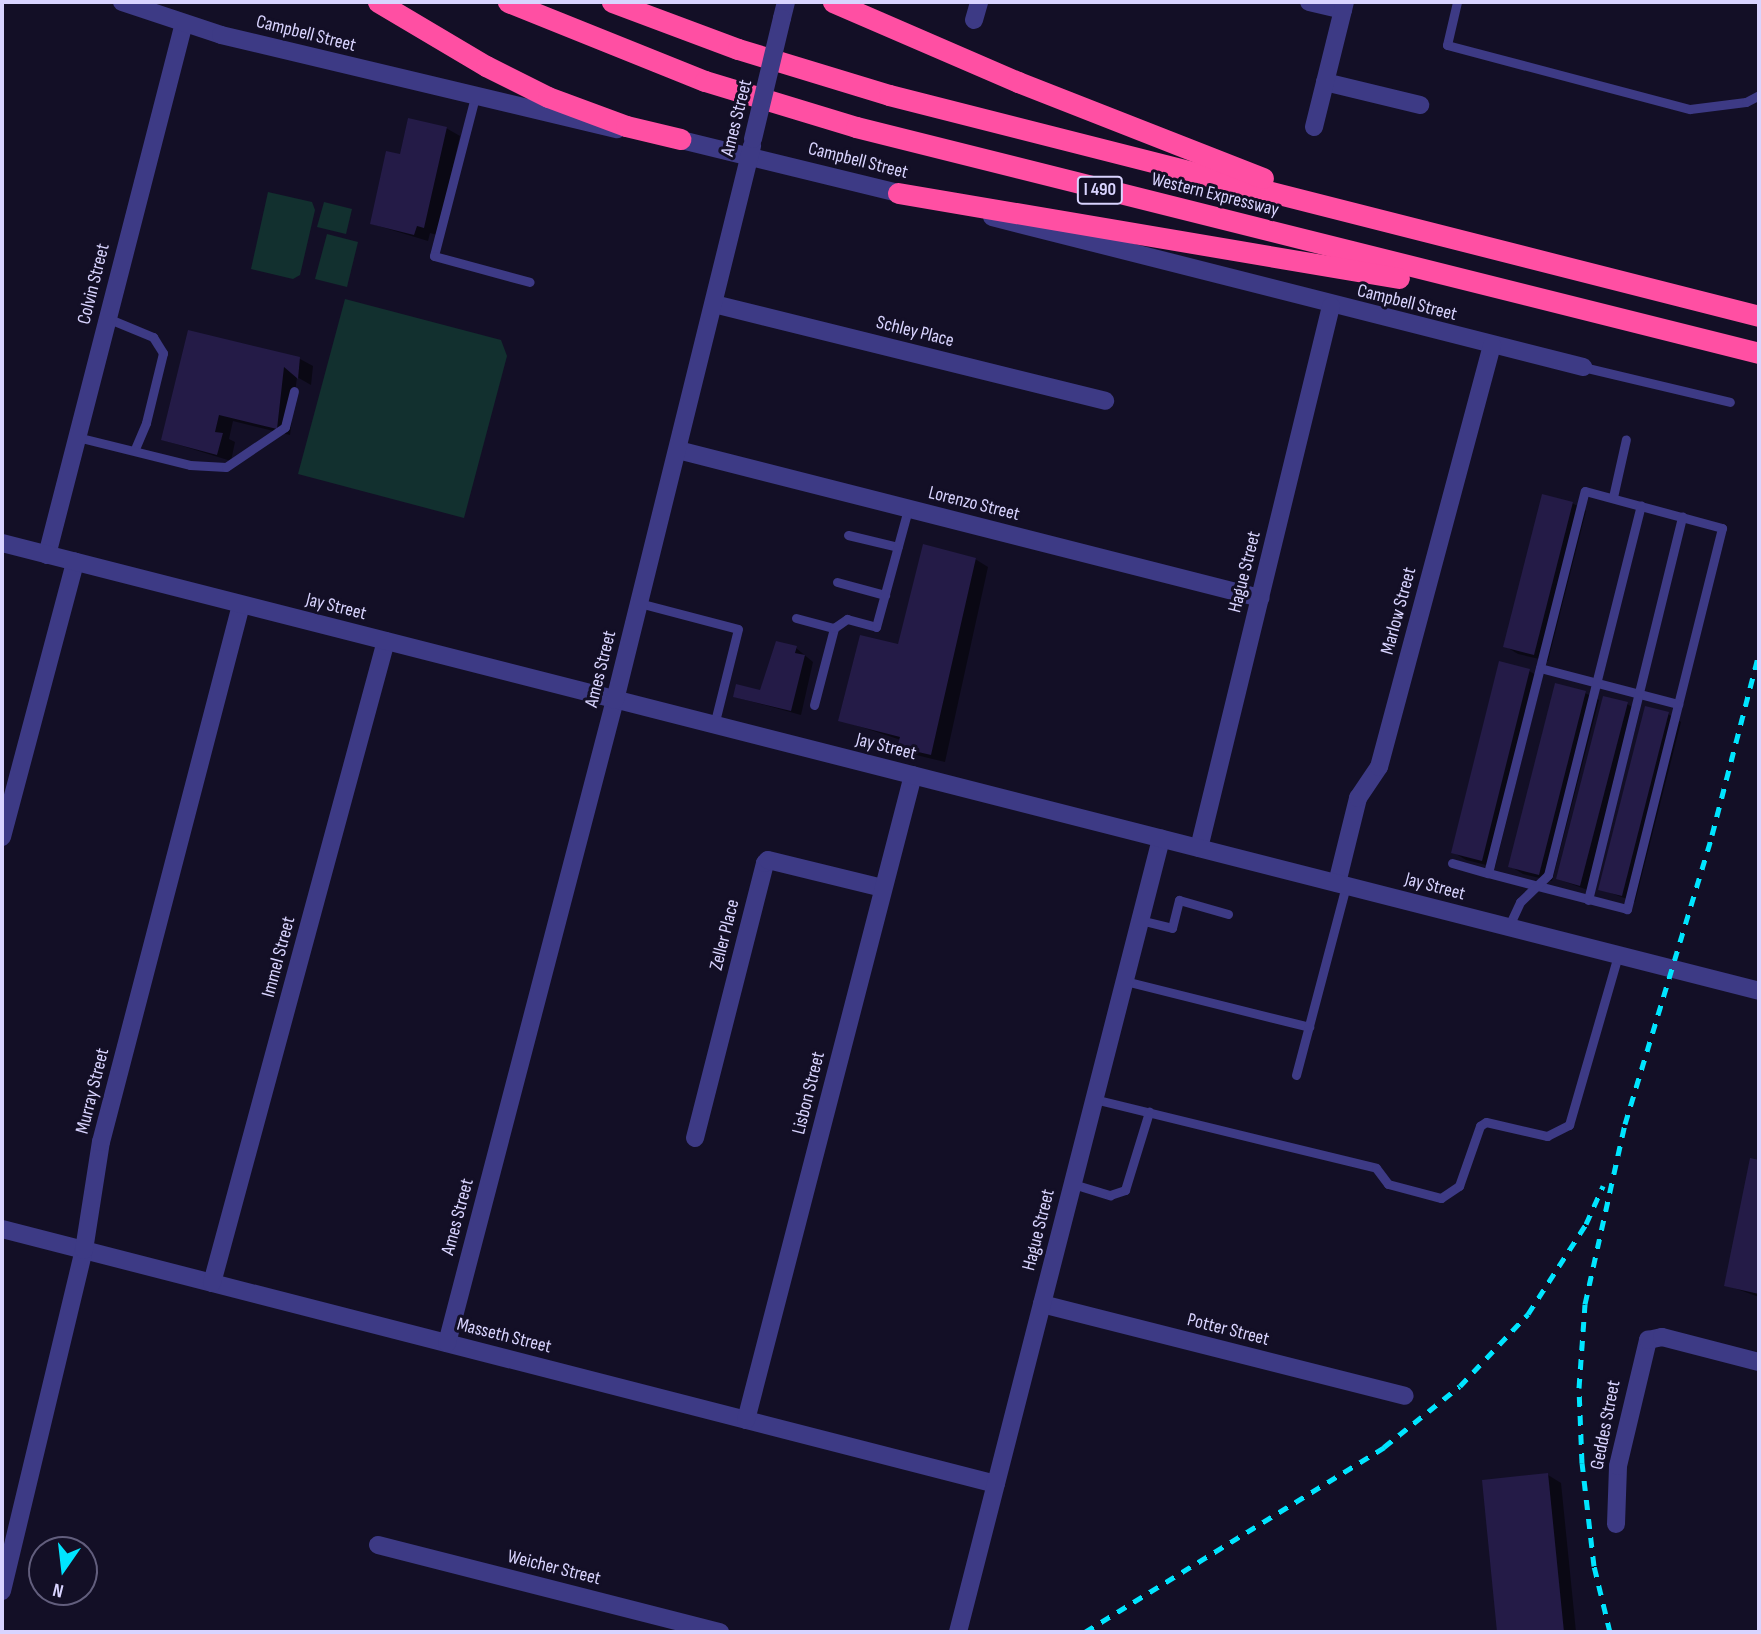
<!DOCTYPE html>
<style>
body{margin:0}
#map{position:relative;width:1761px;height:1634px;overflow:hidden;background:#130f26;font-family:"Sofia Sans Condensed",sans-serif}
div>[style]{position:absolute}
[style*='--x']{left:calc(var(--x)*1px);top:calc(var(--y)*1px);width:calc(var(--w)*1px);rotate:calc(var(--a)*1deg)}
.green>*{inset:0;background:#12302f}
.shadow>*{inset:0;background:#0007}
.building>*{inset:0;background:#241b47}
.service>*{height:9px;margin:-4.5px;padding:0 4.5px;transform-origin:4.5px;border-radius:4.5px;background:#3d3a85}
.minor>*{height:18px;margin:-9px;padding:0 9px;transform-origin:9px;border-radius:9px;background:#3d3a85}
.tertiary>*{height:18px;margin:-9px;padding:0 9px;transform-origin:9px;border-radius:9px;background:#3d3a85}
.motorway>*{height:21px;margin:-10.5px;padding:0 10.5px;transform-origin:10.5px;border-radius:10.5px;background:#ff4fa3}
.rail>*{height:5px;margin-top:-2.5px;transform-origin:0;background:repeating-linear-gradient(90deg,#00e5ff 0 10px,transparent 0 19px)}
.tertiary-bridge>*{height:18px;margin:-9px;padding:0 9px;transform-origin:9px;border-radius:9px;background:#3d3a85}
span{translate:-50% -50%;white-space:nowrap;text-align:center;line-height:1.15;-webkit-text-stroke:6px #130f26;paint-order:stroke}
.shield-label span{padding:2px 5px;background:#130f26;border:2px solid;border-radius:5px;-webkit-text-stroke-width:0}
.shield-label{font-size:18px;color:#d9d4ff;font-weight:700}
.street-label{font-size:19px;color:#d9d4ff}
.frame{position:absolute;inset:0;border:4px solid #d9d4ff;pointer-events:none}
.north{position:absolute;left:28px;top:1536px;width:70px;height:70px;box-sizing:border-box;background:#130f26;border:2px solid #625e7d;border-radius:50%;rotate:194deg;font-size:19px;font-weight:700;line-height:28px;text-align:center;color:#d9d4ff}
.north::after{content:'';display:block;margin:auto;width:24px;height:32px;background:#00e5ff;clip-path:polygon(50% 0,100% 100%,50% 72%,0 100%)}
</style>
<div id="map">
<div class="green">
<i style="clip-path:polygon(268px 192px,312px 202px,315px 210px,300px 275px,293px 279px,251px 269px)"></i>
<i style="clip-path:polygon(324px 202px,352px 209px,346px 234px,317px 227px)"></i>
<i style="clip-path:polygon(327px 234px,358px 242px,347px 287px,315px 279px)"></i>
<i style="clip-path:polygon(345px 299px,501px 340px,507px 356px,464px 518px,298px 474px)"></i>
</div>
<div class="shadow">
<i style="clip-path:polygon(446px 128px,460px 136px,437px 235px,430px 233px,428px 241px,372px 224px,401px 156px)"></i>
<i style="clip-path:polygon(189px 332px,300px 359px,313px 366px,311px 385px,297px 377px,290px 435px,233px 421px,229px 439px,235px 442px,231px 461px,163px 440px)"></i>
<i style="clip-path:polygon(1572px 503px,1586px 511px,1548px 661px,1518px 654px,1505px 646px)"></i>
<i style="clip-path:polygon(975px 559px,988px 567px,945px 762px,912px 754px,899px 746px,901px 740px,840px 720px)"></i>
<i style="clip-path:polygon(796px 648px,813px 662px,801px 715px,735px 697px,761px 692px)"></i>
<i style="clip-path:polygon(1529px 671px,1542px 678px,1495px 867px,1466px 860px,1453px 852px)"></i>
<i style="clip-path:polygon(1585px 693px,1599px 700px,1552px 881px,1523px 874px,1510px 866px)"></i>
<i style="clip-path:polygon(1627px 704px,1640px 711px,1593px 892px,1558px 879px)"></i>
<i style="clip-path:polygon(1668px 714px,1681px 722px,1635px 902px,1600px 889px)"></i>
<i style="clip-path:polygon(1752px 1160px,1759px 1162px,1759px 1297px,1726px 1285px)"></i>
<i style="clip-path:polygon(1548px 1475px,1561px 1483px,1576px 1632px,1499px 1632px,1484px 1481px)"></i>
</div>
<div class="building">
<i style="clip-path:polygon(408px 118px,447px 127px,424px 228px,417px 226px,414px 235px,370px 224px,386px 151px,400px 154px)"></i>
<i style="clip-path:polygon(188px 330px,300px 357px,298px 379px,284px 367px,277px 429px,219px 415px,215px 432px,223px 433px,217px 455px,161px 440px)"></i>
<i style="clip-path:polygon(1542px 494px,1573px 502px,1534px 655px,1503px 647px)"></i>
<i style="clip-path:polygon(923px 544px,976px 558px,931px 755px,897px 747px,900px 737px,838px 721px,860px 635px,898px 644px)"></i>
<i style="clip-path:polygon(776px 641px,797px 646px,795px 653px,805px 655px,791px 711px,733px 697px,736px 684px,760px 690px)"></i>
<i style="clip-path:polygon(1499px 661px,1530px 669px,1482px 861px,1451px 853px)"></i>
<i style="clip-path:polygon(1555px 683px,1586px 691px,1539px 875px,1508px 867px)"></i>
<i style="clip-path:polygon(1603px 696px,1628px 702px,1580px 886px,1556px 879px)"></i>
<i style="clip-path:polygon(1645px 706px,1669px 712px,1622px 896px,1598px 890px)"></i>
<i style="clip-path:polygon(1750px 1158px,1759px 1160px,1759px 1294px,1724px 1286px)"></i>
<i style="clip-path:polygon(1548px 1473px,1564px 1632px,1497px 1632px,1482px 1480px)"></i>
</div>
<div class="service">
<i style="--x:1457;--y:2;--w:44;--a:103.1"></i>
<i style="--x:1447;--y:45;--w:251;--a:14.8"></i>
<i style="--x:1690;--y:109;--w:56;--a:-7.1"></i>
<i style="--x:1746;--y:102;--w:15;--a:-28"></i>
<i style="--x:475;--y:97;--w:164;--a:104.5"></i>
<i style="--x:434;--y:256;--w:99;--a:15.2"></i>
<i style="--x:107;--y:318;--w:50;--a:22.4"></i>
<i style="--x:153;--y:337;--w:19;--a:58"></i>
<i style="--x:163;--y:353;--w:72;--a:103.7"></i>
<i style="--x:146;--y:423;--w:28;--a:113"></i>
<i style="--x:1583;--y:367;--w:151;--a:13.4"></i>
<i style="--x:77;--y:437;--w:116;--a:13.9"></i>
<i style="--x:190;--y:465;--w:36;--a:3"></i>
<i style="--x:226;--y:467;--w:71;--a:-34.1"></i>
<i style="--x:285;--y:427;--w:37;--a:-76"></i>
<i style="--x:1585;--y:491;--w:142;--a:15.1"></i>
<i style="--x:1722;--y:528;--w:393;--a:104"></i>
<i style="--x:1627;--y:909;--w:144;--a:-165.5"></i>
<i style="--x:1488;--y:873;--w:394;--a:-75.8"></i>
<i style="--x:1613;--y:497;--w:59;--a:-77.4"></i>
<i style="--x:848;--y:535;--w:51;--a:13.5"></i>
<i style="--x:837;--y:582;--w:50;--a:15.2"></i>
<i style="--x:639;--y:603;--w:102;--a:14.7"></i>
<i style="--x:738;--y:629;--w:99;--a:104"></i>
<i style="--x:796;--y:618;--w:39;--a:15"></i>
<i style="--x:1540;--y:668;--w:143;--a:14.6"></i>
<i style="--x:814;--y:705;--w:80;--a:-75.4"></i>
<i style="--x:834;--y:628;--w:16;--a:-35"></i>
<i style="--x:847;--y:619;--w:30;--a:15"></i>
<i style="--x:876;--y:627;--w:122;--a:-74.8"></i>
<i style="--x:1452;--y:863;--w:37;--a:16"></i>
<i style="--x:1588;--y:900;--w:395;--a:-76.2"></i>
<i style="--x:1140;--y:920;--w:33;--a:14"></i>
<i style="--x:1172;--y:928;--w:29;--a:-76"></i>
<i style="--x:1179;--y:900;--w:51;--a:15.9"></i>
<i style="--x:1508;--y:928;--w:29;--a:-65"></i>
<i style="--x:1520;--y:902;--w:39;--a:-44"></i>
<i style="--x:1548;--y:875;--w:381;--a:-75.9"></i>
<i style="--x:1125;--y:981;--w:190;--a:14"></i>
<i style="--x:1296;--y:1075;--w:196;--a:-75.2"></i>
<i style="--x:1094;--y:1099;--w:290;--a:13.7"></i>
<i style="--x:1376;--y:1168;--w:20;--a:53"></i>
<i style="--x:1388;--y:1184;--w:55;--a:14.8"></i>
<i style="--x:1441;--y:1198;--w:22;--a:-34"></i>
<i style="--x:1459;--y:1186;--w:64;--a:-70.7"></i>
<i style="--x:1480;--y:1126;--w:7;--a:-34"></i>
<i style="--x:1486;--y:1122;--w:63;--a:12.9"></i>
<i style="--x:1547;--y:1136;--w:25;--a:-27"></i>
<i style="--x:1569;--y:1125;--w:177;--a:-73.9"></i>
<i style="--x:1073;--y:1184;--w:39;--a:17"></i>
<i style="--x:1110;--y:1195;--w:16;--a:-18"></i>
<i style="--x:1125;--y:1190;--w:82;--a:-72.9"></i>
</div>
<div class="minor">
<i style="--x:1309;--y:2;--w:35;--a:13"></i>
<i style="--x:974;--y:20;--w:19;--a:-74"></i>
<i style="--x:1325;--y:82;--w:98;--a:13.6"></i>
<i style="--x:1314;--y:127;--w:129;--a:-76.1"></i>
<i style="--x:992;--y:217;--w:610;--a:14.24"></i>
<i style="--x:714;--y:304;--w:403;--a:13.9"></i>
<i style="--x:678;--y:450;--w:601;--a:14.27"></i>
<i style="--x:47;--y:555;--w:549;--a:-75.56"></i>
<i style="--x:2;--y:837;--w:285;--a:-75.1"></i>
<i style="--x:1199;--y:848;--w:558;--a:-76.31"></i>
<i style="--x:1337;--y:883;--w:88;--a:-76.1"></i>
<i style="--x:1358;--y:798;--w:37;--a:-56"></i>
<i style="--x:1379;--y:767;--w:437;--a:-75"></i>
<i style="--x:695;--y:1138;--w:284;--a:-75.7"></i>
<i style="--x:765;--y:863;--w:4;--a:-45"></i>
<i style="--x:768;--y:860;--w:118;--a:13.7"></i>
<i style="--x:2;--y:1229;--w:1026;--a:14.39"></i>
<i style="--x:212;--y:1283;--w:665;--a:-74.84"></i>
<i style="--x:1042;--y:1304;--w:374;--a:14.2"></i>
<i style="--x:447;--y:1343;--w:665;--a:-75.36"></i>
<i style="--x:746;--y:1420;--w:666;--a:-75.48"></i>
<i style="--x:1616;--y:1524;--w:58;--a:-88"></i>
<i style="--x:1618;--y:1466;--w:130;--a:-76.6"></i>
<i style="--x:1648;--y:1340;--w:14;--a:-12"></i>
<i style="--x:1662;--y:1337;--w:100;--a:14.5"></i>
<i style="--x:378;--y:1545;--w:353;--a:14.3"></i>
<i style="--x:2;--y:1591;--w:351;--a:-76.5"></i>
<i style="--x:84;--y:1250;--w:109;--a:-81.1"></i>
<i style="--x:101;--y:1142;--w:555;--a:-75.39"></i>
<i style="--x:958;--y:1632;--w:819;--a:-75.64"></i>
</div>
<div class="tertiary">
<i style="--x:122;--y:2;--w:104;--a:18.4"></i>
<i style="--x:221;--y:35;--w:407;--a:13.4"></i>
<i style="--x:782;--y:18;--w:16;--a:-76"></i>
<i style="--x:669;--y:137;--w:236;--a:13.7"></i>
<i style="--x:2;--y:543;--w:1813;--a:14.3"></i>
<i style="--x:615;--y:700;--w:571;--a:-76.11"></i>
</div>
<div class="motorway">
<i style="--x:378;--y:2;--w:126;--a:30.7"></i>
<i style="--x:486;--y:66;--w:69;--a:26.6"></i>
<i style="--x:548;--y:97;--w:83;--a:20.4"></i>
<i style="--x:626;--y:126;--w:56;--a:13.5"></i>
<i style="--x:508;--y:2;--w:212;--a:21.9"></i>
<i style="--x:705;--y:81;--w:158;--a:16.9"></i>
<i style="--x:856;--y:127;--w:931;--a:14.05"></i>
<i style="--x:612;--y:2;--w:134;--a:20.5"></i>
<i style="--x:738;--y:49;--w:158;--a:16.9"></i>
<i style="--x:889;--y:95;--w:898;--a:14.25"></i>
<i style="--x:833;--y:2;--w:202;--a:23.4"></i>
<i style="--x:1018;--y:82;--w:263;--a:21.4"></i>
<i style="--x:898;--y:193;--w:508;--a:9.63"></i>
</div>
<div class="rail">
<i style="--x:1085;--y:1632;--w:352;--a:-31.7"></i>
<i style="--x:1384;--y:1447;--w:97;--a:-38.8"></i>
<i style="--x:1460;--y:1386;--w:99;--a:-46.6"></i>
<i style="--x:1528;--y:1314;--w:107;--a:-57.2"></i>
<i style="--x:1586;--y:1224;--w:42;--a:-65.9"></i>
<i style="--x:1610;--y:1632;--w:68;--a:-103.6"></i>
<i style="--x:1594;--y:1566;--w:104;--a:-96.6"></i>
<i style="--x:1582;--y:1463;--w:75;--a:-92.3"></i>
<i style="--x:1579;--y:1388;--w:84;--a:-85.9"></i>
<i style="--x:1585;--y:1304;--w:184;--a:-77.5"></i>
<i style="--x:1625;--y:1124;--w:302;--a:-73.2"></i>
<i style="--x:1712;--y:835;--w:188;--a:-75.5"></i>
</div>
<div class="tertiary-bridge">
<i style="--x:753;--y:139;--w:124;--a:-76.5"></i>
</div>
<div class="shield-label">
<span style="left:1100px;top:190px">I 490</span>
</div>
<div class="street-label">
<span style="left:306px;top:34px;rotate:14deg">Campbell Street</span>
<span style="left:737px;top:118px;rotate:-76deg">Ames Street</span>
<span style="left:858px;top:161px;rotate:14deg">Campbell Street</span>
<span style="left:1215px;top:195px;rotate:14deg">Western Expressway</span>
<span style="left:94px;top:284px;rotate:-76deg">Colvin Street</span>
<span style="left:1407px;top:303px;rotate:14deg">Campbell Street</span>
<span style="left:915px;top:332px;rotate:14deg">Schley Place</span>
<span style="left:974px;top:504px;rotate:14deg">Lorenzo Street</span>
<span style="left:1245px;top:572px;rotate:-76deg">Hague Street</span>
<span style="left:336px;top:607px;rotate:14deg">Jay Street</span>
<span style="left:1399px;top:611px;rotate:-75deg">Marlow Street</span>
<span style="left:601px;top:669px;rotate:-76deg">Ames Street</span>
<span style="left:886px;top:747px;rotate:14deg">Jay Street</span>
<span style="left:1435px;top:887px;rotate:15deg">Jay Street</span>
<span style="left:725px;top:935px;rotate:-76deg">Zeller Place</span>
<span style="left:279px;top:957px;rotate:-75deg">Immel Street</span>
<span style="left:93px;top:1091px;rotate:-76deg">Murray Street</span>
<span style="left:809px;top:1093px;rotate:-76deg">Lisbon Street</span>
<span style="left:458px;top:1217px;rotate:-75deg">Ames Street</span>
<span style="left:1039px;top:1230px;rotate:-76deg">Hague Street</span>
<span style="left:1228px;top:1330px;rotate:14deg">Potter Street</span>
<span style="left:504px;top:1336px;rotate:14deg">Masseth Street</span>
<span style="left:1606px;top:1425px;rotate:-79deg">Geddes Street</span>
<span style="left:554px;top:1568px;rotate:14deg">Weicher Street</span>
</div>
<div class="frame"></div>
<div class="north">N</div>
</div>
